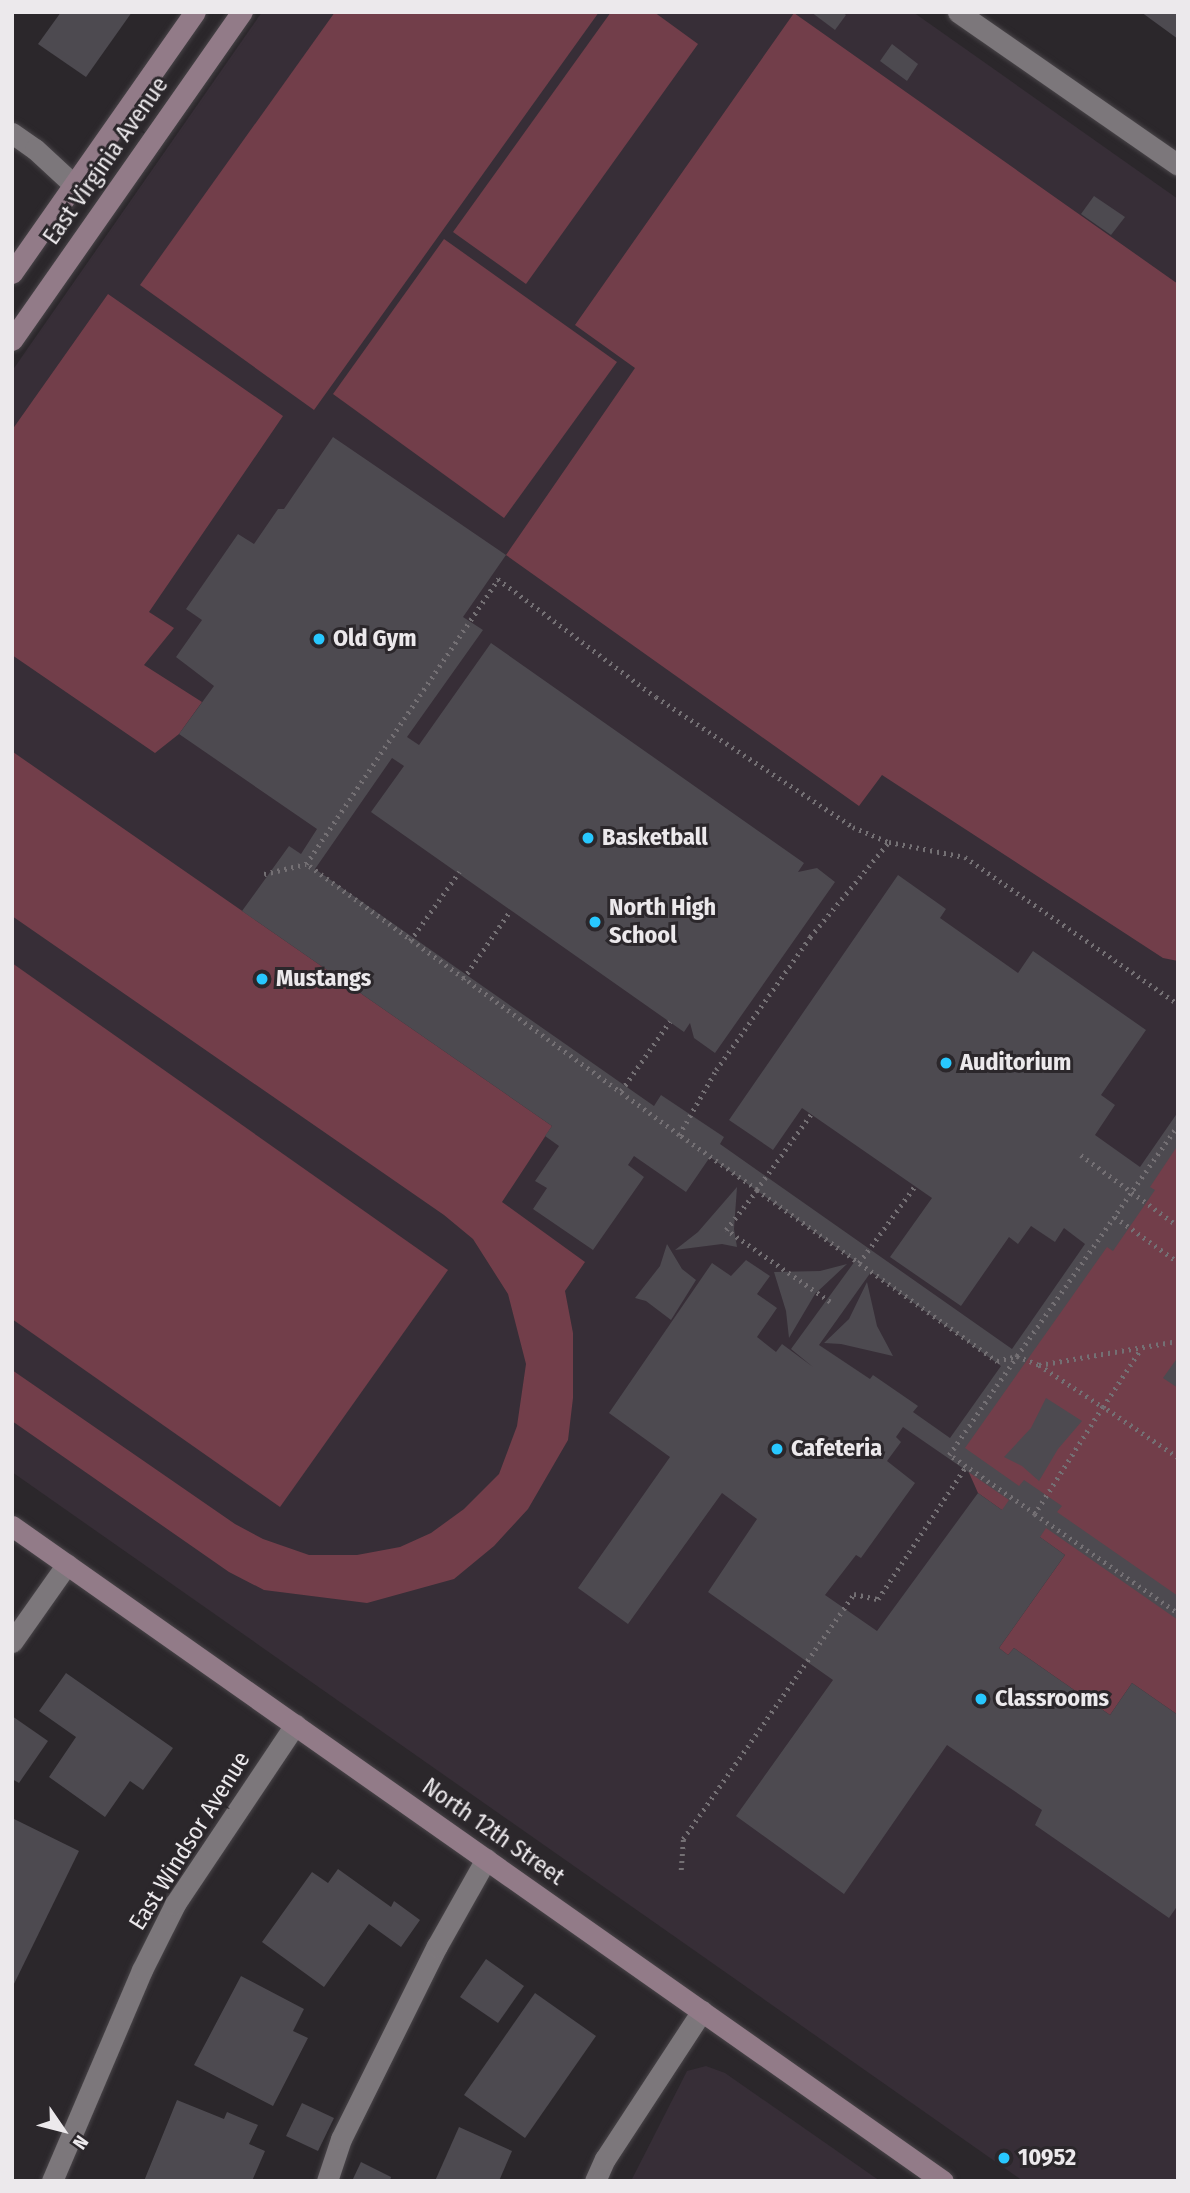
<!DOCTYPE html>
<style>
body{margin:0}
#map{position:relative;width:1190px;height:2193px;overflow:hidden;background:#2b272b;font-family:"Fira Sans Condensed",sans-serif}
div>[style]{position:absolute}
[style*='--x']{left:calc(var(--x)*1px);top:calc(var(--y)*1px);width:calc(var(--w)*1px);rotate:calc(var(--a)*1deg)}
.built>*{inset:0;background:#372e37}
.green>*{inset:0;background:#723e4a}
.building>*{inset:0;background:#4d4a50}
.path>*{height:4.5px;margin-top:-2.25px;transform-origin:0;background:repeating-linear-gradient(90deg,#747074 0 2px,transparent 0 7px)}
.roads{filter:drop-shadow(0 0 2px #484448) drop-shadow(0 0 2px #484448)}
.lane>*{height:21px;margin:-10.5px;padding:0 10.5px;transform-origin:10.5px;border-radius:10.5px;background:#7c777b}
.street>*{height:21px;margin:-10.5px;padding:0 10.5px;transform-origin:10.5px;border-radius:10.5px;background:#7c777b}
.secondary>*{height:21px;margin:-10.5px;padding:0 10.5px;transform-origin:10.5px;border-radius:10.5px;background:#927b88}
.dots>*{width:19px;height:19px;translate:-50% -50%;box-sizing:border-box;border:4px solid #2b272b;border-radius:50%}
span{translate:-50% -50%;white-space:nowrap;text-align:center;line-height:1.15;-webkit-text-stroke:6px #2b272b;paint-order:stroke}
.street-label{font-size:24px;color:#ece9ec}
.poi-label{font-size:24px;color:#ece9ec;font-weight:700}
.left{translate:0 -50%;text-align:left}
.frame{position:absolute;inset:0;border:14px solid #ece9ec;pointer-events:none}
.north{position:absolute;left:28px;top:2095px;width:70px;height:70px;-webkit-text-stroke:5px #2b272b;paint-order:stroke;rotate:125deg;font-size:19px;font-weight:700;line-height:28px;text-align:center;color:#ece9ec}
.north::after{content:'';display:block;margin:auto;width:24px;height:32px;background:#ece9ec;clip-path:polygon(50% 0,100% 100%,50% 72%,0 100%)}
</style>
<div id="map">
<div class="built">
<i style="clip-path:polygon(262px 12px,913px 12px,1178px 199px,1178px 2181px,1023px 2181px,12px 1472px,12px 371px)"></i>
<i style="clip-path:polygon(706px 2066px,725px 2073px,880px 2181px,631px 2181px,687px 2071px)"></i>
</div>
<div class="green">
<i style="clip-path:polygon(335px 12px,599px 12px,314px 410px,140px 285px)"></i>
<i style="clip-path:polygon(611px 12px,654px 12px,698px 44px,526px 284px,453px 232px)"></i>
<i style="clip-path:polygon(794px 13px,1178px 284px,1178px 961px,1163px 958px,882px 775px,859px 806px,506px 555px,635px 368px,575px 325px)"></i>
<i style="clip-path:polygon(444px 239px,617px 362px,504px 518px,333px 394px)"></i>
<i style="clip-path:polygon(108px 294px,283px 416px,149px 612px,174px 628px,144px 665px,202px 702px,179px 734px,155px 753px,12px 655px,12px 430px)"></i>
<i style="clip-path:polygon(13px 752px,552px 1126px,502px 1202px,585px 1262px,565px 1291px,573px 1333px,573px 1398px,568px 1440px,528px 1509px,494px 1546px,454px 1579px,367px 1603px,264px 1590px,229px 1572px,12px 1421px,12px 1370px,235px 1524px,263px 1539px,309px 1555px,357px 1555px,400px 1547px,431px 1533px,464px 1509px,499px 1474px,517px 1426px,526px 1364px,508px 1294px,473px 1239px,444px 1215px,12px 916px)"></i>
<i style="clip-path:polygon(12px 963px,448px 1270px,280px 1507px,12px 1319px)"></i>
<i style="clip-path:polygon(1178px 1125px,1178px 1715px,1132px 1683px,1110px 1715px,1014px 1648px,1008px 1655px,999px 1648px,1065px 1555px,978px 1493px,966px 1466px,949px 1455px)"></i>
</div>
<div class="building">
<i style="clip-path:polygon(61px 12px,132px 12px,86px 77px,38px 44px)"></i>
<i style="clip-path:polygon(811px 12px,842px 12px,846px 15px,835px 30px)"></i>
<i style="clip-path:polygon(1141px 12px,1178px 12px,1178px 39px)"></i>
<i style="clip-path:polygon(892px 44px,918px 64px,907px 81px,880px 61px)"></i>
<i style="clip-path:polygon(1094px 196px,1125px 217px,1111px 235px,1081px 214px)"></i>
<i style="clip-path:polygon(evenodd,333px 437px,506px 555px,463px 617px,483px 630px,407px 737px,419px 745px,491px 643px,804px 863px,798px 872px,817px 868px,835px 882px,715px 1053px,694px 1038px,690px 1023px,684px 1032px,371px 812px,404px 766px,392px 758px,315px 869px,654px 1106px,661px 1095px,724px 1137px,720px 1144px,1012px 1349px,1085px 1244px,1064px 1228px,1055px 1242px,1031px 1226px,1018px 1244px,1009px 1237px,961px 1306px,890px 1257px,932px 1198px,802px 1108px,773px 1150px,729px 1120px,898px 875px,946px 909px,940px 918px,1018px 973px,1033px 951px,1146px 1030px,1101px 1095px,1115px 1105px,1095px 1135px,1140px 1167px,1178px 1112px,1178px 1145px,1150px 1187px,1155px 1190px,1113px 1251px,1107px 1247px,965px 1448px,1019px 1486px,1024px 1480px,1062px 1506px,1057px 1512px,1178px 1596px,1178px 1620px,1046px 1528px,1040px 1537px,1065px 1555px,999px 1648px,1008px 1655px,1014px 1648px,1110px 1715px,1132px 1683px,1178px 1715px,1178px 1905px,1169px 1918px,1035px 1825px,1042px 1810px,947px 1745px,844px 1894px,736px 1816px,833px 1680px,708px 1592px,757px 1519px,722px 1493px,628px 1624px,578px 1588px,670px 1457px,609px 1413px,712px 1263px,731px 1276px,746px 1260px,770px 1276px,757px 1294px,777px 1308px,757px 1337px,776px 1352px,782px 1344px,813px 1367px,791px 1349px,855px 1261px,710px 1157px,686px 1192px,634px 1156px,628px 1165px,644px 1177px,593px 1250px,533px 1209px,547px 1188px,535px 1181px,559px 1146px,545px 1136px,552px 1126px,242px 911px,289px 846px,301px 854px,317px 829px,179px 734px,214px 686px,176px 657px,202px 620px,186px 609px,238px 534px,254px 544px,278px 509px,284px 509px,333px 437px,871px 1272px,1001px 1366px,950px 1438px,913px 1412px,918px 1406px,873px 1375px,870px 1379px,819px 1345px,871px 1272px,333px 437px,903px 1427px,1009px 1500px,1002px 1510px,978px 1493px,877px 1631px,825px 1595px,856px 1555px,861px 1558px,915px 1483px,887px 1461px,901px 1442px,896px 1437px,903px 1427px)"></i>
<i style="clip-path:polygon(737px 1187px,734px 1229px,737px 1247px,722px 1244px,675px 1250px,698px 1232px)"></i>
<i style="clip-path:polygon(667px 1244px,682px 1269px,696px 1280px,671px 1320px,646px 1301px,635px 1298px,660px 1266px)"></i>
<i style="clip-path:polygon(847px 1264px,815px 1294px,789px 1338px,786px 1311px,774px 1272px,820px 1271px)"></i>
<i style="clip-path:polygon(867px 1282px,877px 1326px,893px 1356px,841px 1344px,824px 1343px,849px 1319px)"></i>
<i style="clip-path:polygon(1178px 1357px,1178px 1388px,1163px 1378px)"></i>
<i style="clip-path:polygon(1046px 1398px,1082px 1421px,1058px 1449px,1039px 1481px,1022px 1466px,1004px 1457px,1031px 1428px)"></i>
<i style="clip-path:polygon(66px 1673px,173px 1748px,143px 1790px,130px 1781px,105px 1817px,49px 1777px,76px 1737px,39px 1711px)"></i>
<i style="clip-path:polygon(12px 1716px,48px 1741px,19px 1783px,12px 1779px)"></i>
<i style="clip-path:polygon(12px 1818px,79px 1851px,12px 1988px)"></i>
<i style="clip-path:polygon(338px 1869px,391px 1907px,394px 1901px,420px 1920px,401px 1947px,369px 1924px,324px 1987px,262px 1942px,312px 1872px,328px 1883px)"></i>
<i style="clip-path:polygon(486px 1959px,524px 1986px,498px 2023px,460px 1997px)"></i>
<i style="clip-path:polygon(241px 1976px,304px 2009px,293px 2031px,308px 2038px,273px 2106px,194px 2065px)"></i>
<i style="clip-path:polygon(535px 1993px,596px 2036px,525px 2138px,464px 2095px)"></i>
<i style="clip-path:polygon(177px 2100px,224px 2119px,227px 2112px,258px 2125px,249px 2144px,265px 2151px,252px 2181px,144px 2181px)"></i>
<i style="clip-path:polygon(302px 2103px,334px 2118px,318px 2151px,286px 2136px)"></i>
<i style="clip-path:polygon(459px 2127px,512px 2151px,499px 2181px,435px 2181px)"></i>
<i style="clip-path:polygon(361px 2162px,391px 2177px,390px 2181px,352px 2181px)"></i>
</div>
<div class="path">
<i style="--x:264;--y:874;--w:43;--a:-13.4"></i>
<i style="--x:410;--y:941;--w:85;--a:-54.6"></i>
<i style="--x:463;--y:979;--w:83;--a:-55.3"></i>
<i style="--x:621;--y:1091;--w:85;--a:-55"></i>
<i style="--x:811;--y:1115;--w:92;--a:125.8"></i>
<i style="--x:757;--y:1190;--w:95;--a:-144.8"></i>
<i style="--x:679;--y:1135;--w:75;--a:-60.4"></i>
<i style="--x:716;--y:1070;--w:163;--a:-54.7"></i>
<i style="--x:810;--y:937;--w:124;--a:-50.3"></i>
<i style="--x:889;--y:842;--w:77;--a:11.2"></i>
<i style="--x:965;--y:857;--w:259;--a:34.6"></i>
<i style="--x:679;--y:1135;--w:461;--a:-144"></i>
<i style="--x:306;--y:864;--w:344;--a:-56"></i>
<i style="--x:498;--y:579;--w:197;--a:36.8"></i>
<i style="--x:656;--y:697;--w:236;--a:33.4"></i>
<i style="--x:853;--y:827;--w:39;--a:23"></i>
<i style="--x:1081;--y:1155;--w:120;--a:36.2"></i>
<i style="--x:1115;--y:1217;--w:77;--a:35.5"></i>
<i style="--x:859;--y:1263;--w:95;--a:-54"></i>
<i style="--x:830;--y:1302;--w:126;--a:-145.3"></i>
<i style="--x:726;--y:1230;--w:51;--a:-52.2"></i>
<i style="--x:757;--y:1190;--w:295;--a:35.5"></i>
<i style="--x:997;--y:1361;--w:21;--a:-14"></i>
<i style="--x:1017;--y:1356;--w:282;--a:-55.1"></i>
<i style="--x:1039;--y:1365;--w:77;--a:33.3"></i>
<i style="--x:1103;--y:1407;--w:68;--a:-57"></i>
<i style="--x:1178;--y:1458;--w:91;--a:-145.8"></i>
<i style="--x:1103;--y:1407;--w:127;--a:122.4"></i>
<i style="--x:1035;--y:1514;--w:174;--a:34.7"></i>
<i style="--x:1035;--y:1514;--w:104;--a:-145.5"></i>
<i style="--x:949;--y:1455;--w:120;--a:-55.5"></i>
<i style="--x:1017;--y:1356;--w:24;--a:22"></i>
<i style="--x:1039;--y:1365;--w:141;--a:-9.8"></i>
<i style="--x:681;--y:1870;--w:31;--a:-86"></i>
<i style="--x:683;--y:1839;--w:299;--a:-55.1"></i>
<i style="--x:854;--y:1594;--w:25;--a:12"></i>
<i style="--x:878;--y:1599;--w:159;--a:-56.5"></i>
</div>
<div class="roads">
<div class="lane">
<i style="--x:12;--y:1642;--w:95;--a:-54.8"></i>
<i style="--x:327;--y:2181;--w:44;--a:-71.6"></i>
<i style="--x:341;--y:2139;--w:216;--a:-63.6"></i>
<i style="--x:437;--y:1946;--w:100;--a:-60.6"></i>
</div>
<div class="street">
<i style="--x:958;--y:12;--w:268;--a:34.8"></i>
<i style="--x:12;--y:133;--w:28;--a:35"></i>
<i style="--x:35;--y:149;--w:53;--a:42.7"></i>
<i style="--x:52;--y:2181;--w:229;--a:-66.9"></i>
<i style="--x:142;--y:1970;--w:74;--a:-63.4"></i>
<i style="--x:175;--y:1904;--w:216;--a:-56.2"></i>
<i style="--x:595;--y:2181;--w:24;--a:-66"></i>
<i style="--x:605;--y:2159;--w:177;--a:-56.8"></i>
</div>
<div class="secondary">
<i style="--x:12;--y:273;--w:319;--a:-55"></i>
<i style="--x:12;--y:340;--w:401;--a:-55"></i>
<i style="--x:12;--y:1526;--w:1138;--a:35.13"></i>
</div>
</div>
<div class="dots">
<i style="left:319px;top:639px;background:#28c8ff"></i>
<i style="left:588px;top:838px;background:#28c8ff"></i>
<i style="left:595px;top:922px;background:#28c8ff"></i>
<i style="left:262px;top:979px;background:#28c8ff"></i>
<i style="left:946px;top:1063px;background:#28c8ff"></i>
<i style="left:777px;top:1449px;background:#28c8ff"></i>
<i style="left:981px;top:1699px;background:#28c8ff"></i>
<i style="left:1004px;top:2158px;background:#28c8ff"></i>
</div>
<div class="street-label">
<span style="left:106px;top:161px;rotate:-55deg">East Virginia Avenue</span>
<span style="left:493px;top:1832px;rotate:35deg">North 12th Street</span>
<span style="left:190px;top:1841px;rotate:-58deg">East Windsor Avenue</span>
</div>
<div class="poi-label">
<span class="left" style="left:333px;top:639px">Old Gym</span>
<span class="left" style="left:602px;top:838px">Basketball</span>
<span class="left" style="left:609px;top:922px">North High<br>School</span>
<span class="left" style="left:276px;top:979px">Mustangs</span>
<span class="left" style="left:960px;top:1063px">Auditorium</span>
<span class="left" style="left:791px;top:1449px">Cafeteria</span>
<span class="left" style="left:995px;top:1699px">Classrooms</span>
<span class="left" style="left:1018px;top:2158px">10952</span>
</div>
<div class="frame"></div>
<div class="north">N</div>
</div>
